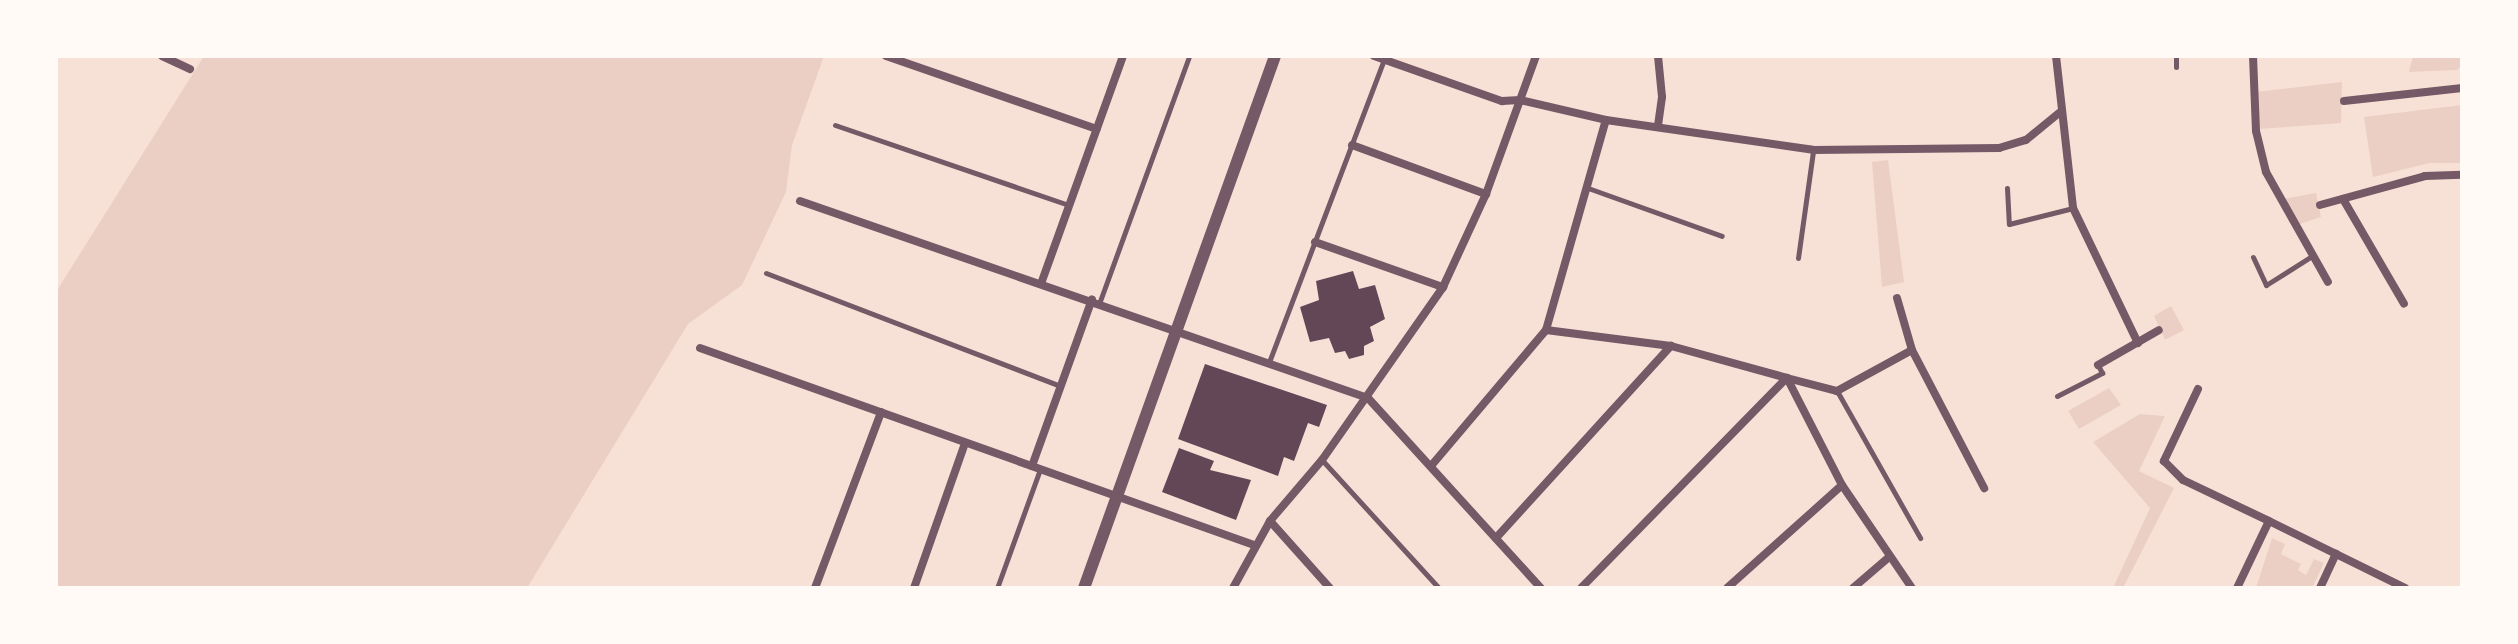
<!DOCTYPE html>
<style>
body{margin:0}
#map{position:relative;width:2518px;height:644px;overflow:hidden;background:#f7e1d7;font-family:"Exo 2",sans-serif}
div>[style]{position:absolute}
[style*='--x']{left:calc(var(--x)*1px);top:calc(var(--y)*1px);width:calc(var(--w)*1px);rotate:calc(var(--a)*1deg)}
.green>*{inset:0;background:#ebcfc5}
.building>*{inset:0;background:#644757}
.service>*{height:5px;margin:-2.5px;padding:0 2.5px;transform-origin:2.5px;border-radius:2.5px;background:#755966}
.minor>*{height:8px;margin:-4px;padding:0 4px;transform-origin:4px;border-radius:4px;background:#755966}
.tertiary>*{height:12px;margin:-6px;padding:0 6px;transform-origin:6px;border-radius:6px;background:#755966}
span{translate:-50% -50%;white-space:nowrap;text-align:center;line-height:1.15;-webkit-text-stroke:8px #fffaf5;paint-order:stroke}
.frame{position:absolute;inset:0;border:58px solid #fffaf5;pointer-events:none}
</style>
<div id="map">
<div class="green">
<i style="clip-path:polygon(204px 56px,824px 56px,792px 145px,786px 192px,742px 285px,688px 324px,527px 588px,56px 588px,56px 292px)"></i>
<i style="clip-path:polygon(2413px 56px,2462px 56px,2462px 65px,2457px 70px,2409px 72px)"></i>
<i style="clip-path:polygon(2342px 82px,2341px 123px,2259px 129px,2256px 92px)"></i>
<i style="clip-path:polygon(2462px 105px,2462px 163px,2429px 163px,2373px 177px,2364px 117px)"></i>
<i style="clip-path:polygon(1888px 160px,1904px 282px,1882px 287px,1872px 162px)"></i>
<i style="clip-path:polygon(2316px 193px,2321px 217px,2297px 225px,2283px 199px)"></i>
<i style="clip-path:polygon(2171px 306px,2184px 330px,2165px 340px,2154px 316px)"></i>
<i style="clip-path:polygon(2109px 388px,2121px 405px,2079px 429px,2068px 411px)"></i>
<i style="clip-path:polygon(2140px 414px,2165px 416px,2139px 471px,2174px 488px,2123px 588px,2113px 588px,2150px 508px,2093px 442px)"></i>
<i style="clip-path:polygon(2272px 538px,2285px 544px,2281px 554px,2301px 564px,2298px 570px,2306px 575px,2314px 559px,2324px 563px,2313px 586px,2256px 588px)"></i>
</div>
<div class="building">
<i style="clip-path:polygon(1353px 271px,1359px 289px,1375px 285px,1385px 319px,1370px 327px,1374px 341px,1364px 346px,1364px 355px,1349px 359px,1345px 351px,1335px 353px,1329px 338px,1310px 342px,1300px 307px,1319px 300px,1316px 281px)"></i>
<i style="clip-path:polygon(1205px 364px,1327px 405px,1319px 427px,1308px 423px,1294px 461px,1284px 457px,1278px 476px,1178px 439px)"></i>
<i style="clip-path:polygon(1179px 448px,1214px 461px,1210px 470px,1251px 480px,1236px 520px,1162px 492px)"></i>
</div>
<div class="service">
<i style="--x:2176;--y:67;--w:11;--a:-90"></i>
<i style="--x:835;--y:125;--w:247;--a:18.9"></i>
<i style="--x:1588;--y:188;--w:142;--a:19.7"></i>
<i style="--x:2007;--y:188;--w:36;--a:87"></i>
<i style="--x:2009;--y:224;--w:66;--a:-14"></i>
<i style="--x:2253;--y:257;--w:31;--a:65"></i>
<i style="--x:2266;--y:285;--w:54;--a:-32.2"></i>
<i style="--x:1798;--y:258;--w:108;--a:-82"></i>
<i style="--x:766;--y:273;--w:315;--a:21"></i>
<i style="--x:1100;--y:301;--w:261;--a:-70"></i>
<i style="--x:1269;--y:362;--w:323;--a:-69.2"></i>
<i style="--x:1837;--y:391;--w:169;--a:60.5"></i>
<i style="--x:2057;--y:396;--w:51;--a:-27.1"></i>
<i style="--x:2102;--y:373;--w:9;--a:-117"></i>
<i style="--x:1322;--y:460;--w:173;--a:47.6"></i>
<i style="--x:997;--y:588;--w:127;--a:-70.1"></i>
</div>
<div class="minor">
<i style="--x:162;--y:56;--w:31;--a:25"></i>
<i style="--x:886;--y:56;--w:223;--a:19.1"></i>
<i style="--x:1374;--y:56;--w:136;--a:19.4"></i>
<i style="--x:1502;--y:101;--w:18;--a:-3"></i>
<i style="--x:1520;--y:100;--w:88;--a:13.1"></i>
<i style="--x:1606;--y:120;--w:209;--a:8.2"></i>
<i style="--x:1813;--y:150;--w:186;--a:-0.6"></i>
<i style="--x:1999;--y:148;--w:28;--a:-17"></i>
<i style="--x:2026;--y:140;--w:43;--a:-39.3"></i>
<i style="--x:1658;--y:56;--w:41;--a:84.4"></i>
<i style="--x:1662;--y:97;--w:29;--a:98"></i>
<i style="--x:2056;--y:56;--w:153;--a:83.6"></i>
<i style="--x:2073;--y:208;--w:150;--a:64.3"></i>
<i style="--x:2253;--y:56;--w:75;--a:87.7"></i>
<i style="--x:2256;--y:131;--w:42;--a:76.3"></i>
<i style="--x:2266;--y:172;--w:126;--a:60.6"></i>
<i style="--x:2344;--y:101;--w:119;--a:-6.3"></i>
<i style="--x:1352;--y:145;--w:143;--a:20.1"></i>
<i style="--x:2343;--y:199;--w:121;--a:59.8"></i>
<i style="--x:800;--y:201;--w:601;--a:19.13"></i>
<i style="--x:1368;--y:398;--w:257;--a:47.7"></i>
<i style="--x:2320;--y:205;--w:109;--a:-15.4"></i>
<i style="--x:2425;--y:176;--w:37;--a:-2"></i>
<i style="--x:1315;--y:242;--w:136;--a:19.4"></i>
<i style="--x:1042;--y:281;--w:239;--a:-70.2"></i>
<i style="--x:1897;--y:298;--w:54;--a:73.9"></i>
<i style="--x:1912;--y:350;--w:156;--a:62.4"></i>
<i style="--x:1546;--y:330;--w:126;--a:7.3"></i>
<i style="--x:1671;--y:346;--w:120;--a:15.4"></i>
<i style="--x:1787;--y:378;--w:120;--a:62.8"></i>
<i style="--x:1842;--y:485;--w:125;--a:55.8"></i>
<i style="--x:700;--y:348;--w:588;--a:19.58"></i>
<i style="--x:2098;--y:365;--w:70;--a:-29.8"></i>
<i style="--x:2198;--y:389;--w:80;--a:115.3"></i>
<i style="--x:2164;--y:461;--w:27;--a:45"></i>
<i style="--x:2183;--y:480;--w:95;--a:25.5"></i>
<i style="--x:1032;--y:466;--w:177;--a:-70.2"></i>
<i style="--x:1431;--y:466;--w:178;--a:-49.8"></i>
<i style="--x:1546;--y:330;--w:218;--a:-74.1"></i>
<i style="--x:1270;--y:521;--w:90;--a:48.2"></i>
<i style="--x:1496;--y:538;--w:260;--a:-47.7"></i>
<i style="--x:815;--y:588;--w:188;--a:-69.4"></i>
<i style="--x:914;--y:588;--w:154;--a:-70.6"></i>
<i style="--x:1233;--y:588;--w:77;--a:-61.1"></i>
<i style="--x:1270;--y:521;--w:80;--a:-49.6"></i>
<i style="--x:1322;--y:460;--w:211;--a:-55"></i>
<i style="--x:1443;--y:287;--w:102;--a:-65.2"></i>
<i style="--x:1486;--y:194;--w:147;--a:-70.1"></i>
<i style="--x:1581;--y:588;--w:294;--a:-45.6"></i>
<i style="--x:1787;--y:378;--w:52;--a:14.6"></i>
<i style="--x:1837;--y:391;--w:85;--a:-28.7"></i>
<i style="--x:1727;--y:588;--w:154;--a:-41.8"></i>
<i style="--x:1853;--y:588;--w:46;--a:-40.6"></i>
<i style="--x:2237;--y:588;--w:74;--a:-64.5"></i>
<i style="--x:2269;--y:521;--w:152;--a:26.2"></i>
<i style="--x:2320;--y:588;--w:38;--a:-65"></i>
</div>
<div class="tertiary">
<i style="--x:1084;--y:588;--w:565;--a:-70.25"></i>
</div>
<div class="frame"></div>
</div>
